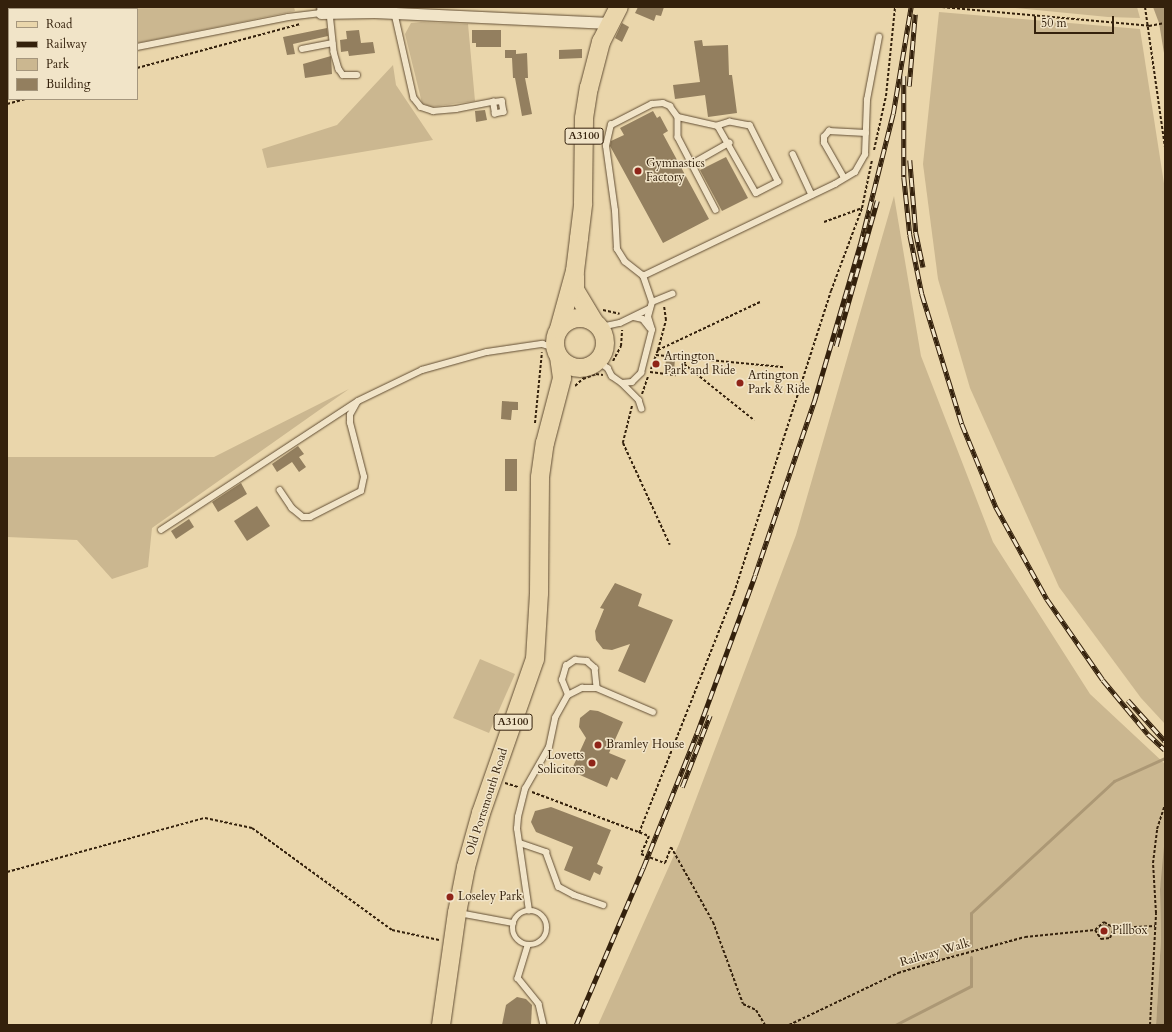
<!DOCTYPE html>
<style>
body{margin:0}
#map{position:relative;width:1172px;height:1032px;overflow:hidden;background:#ead6ab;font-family:Cardo,serif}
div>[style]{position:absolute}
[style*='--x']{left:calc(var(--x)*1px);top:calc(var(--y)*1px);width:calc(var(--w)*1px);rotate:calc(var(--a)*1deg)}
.green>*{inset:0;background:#cbb790}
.water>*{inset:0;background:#ac9875}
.stream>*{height:3px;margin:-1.5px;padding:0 1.5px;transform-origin:1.5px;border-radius:1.5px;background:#ac9875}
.building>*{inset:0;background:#937f5f}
.round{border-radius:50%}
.path>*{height:2px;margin-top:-1px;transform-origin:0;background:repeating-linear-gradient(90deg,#34210c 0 3px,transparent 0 5px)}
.roads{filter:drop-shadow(0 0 1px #624e34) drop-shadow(0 0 1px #624e34)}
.service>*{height:5.5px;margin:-2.75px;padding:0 2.75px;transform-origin:2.75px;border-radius:2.75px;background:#f1e4c8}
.service>.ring{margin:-2.75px;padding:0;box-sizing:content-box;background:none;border:5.5px solid #f1e4c8;border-radius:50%}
.minor>*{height:11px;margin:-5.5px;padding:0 5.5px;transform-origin:5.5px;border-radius:5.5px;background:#f1e4c8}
.primary>*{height:18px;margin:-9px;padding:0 9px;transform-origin:9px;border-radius:9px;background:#ead6ab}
.primary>.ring{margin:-9px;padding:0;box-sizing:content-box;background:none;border:18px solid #ead6ab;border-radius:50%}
.rail>*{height:4.5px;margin-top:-2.25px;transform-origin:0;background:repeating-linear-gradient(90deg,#f1e4c8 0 9px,#34210c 0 18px);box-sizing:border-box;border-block:1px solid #34210c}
.path-bridge>*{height:2px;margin-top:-1px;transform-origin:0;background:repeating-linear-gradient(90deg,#34210c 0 3px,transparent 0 5px)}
.dots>*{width:11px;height:11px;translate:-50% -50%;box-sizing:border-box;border:2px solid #f1e4c8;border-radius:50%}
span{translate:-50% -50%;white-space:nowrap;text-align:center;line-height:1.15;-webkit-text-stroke:3px #f1e4c8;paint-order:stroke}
.shield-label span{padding:1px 3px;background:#f1e4c8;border:1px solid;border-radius:3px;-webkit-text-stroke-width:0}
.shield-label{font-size:11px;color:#34210c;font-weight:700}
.poi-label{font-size:12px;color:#34210c}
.left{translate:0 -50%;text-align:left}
.right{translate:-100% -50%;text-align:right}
.street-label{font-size:12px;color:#34210c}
.frame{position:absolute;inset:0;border:8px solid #34210c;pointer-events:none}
.legend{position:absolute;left:8px;top:8px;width:130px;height:92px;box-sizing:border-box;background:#f1e4c8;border:1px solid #a5967d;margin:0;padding:5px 7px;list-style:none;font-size:12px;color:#34210c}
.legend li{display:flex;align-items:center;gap:8px;height:20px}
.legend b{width:20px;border:1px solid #a5967d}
.scale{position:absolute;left:1034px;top:16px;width:80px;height:18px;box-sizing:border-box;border:2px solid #34210c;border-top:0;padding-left:5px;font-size:12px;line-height:14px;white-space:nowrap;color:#34210c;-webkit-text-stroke:3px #f1e4c8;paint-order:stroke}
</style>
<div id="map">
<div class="green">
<i style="clip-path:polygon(7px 7px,294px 7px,295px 11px,137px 43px,137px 9px,9px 9px,7px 44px)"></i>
<i style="clip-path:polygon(1006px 7px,1137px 7px,1140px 18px,1108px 17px)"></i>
<i style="clip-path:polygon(939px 12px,1140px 29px,1165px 190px,1165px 724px,1141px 698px,1059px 587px,970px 388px,938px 279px,923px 164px)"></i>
<i style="clip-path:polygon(421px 22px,468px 24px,475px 101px,431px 107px,422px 103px,405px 34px,411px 23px)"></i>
<i style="clip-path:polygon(393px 65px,396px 85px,433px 140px,267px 168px,262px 149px,337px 125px)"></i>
<i style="clip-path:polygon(894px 196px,921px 356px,993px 542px,1090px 694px,1165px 764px,1165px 862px,1160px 889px,1161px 938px,1156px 1025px,598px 1025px,679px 844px,796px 535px)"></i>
<i style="clip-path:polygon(349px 389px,152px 528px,148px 567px,112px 579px,77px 540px,7px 537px,7px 457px,214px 457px)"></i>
<i style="clip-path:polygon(480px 659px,515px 674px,489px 733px,453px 718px)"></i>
</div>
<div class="water">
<i style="clip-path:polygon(1153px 7px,1165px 7px,1165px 59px,1159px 23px)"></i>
<i style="clip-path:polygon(1165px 836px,1165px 1025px,1156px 1025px,1161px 938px,1160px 889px)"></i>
</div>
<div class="stream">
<i style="--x:971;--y:946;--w:33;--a:-90"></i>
<i style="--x:971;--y:913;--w:195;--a:-42.7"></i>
<i style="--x:1114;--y:781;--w:56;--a:-24.3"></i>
<i style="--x:895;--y:1025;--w:85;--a:-27.2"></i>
<i style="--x:971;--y:986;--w:29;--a:-90"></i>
</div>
<div class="building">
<i style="clip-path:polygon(638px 7px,664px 7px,661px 16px,656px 15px,654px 21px,635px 13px)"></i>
<i style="clip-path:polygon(622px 23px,629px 27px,622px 42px,615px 38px)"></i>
<i style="clip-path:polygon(327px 28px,328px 36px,293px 44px,295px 54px,287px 55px,283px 37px)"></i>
<i style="clip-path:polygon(359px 30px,361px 43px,373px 42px,375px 53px,349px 56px,348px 51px,341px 52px,340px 40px,347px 39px,346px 31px)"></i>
<i style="clip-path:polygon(472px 30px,501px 30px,501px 47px,476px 47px,476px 43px,472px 43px)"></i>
<i style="clip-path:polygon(702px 40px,703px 46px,728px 45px,729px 75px,732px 75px,737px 113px,708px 117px,705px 95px,675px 99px,673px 85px,700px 82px,694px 41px)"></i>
<i style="clip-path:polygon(582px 49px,582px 58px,559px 59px,559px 50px)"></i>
<i style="clip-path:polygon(505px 50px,516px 50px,516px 54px,527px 53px,528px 78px,525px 78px,532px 114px,522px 116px,515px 78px,513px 78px,512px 58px,505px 58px)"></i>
<i style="clip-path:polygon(331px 56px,332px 74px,305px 78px,303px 64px)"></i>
<i style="clip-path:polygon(485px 110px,487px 120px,476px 122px,475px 111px)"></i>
<i style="clip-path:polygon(653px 111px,657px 118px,660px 116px,668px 131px,663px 134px,709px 219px,663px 243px,610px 146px,611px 141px,624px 135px,620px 128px)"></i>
<i style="clip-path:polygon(726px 157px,748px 198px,722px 211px,700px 170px)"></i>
<i style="clip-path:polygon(666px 357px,675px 358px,674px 372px,665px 372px)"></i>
<i style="clip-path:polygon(502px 401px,518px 402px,518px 410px,512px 410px,511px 420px,501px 419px)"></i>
<i style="clip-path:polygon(298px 446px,304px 454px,299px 457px,306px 467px,299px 472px,292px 462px,277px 472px,272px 464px)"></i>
<i style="clip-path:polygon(505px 459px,517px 459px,517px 491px,505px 491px)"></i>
<i style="clip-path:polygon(241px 483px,247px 494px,218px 512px,212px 502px)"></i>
<i style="clip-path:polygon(257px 506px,270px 526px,247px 541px,234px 521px)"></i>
<i style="clip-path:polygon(189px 519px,194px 527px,176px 539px,171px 531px)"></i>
<i style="clip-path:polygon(615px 583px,642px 594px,638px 606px,673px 620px,645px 683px,618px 671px,630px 644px,612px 650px,603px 649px,596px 640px,595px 631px,604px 609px,600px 608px)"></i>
<i style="clip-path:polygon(590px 710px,598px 711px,623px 722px,609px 753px,626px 760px,617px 780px,611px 777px,607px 787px,571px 771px,586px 738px,579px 727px,580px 718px)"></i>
<i style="clip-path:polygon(551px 807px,611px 830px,597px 864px,603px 867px,600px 875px,594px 872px,590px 881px,564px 870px,573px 847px,536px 832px,531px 822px,535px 811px)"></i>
<i class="round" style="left:1098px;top:924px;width:12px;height:12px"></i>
<i style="clip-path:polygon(517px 997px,526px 999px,532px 1005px,531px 1025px,502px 1025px,506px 1005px)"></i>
</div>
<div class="path">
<i style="--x:942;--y:7;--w:208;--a:5.2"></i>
<i style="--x:1149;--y:26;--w:16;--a:-11"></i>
<i style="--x:1145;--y:7;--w:141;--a:81.9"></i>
<i style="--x:137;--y:68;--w:169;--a:-15.1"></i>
<i style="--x:7;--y:104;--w:20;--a:-15"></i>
<i style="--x:874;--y:150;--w:55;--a:-77.5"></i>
<i style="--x:886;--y:96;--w:89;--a:-84.2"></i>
<i style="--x:824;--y:222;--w:40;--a:-20.2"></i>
<i style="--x:760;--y:302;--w:113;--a:154.8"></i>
<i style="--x:658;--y:350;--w:5;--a:112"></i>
<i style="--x:656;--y:355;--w:129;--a:5.4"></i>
<i style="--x:603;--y:310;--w:17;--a:13"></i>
<i style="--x:658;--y:350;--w:31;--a:-75"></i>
<i style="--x:666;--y:320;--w:15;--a:-98"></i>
<i style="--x:688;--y:358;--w:7;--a:124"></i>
<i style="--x:684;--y:364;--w:90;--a:38.7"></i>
<i style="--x:613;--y:361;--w:17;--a:-62"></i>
<i style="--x:621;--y:346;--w:16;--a:-86"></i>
<i style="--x:651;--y:369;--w:15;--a:-70"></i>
<i style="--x:650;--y:372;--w:26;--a:7"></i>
<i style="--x:583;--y:379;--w:14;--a:-21"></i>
<i style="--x:596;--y:374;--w:7;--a:8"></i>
<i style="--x:575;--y:386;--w:21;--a:-43"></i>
<i style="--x:642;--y:394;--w:18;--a:-71"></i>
<i style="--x:632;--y:406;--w:38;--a:104"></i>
<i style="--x:623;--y:443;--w:112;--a:65.3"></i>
<i style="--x:535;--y:423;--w:71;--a:-84.4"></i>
<i style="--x:505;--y:783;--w:14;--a:17"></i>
<i style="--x:532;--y:792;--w:125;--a:20.6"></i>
<i style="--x:649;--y:836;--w:20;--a:114"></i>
<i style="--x:639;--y:833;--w:258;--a:-68.4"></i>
<i style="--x:734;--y:593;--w:317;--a:-72.2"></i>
<i style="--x:831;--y:291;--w:89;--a:-69.5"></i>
<i style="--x:862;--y:208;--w:49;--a:-78.2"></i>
<i style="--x:671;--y:847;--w:86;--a:60.8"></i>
<i style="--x:713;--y:922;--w:87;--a:69.9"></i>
<i style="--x:743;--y:1004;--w:14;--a:25"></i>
<i style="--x:756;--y:1010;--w:17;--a:59"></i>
<i style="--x:665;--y:863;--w:17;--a:-69"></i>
<i style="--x:7;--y:872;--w:205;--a:-15.3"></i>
<i style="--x:205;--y:818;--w:48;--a:12"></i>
<i style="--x:252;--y:828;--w:173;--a:36.1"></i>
<i style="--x:392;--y:930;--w:48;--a:12"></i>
<i style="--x:1095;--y:930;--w:11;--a:56"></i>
<i style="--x:1101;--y:939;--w:9;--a:-6"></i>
<i style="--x:1110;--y:938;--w:11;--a:-68"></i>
<i style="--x:789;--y:1025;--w:121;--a:-25.5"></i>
<i style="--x:898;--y:973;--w:41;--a:-17.1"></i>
<i style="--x:937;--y:961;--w:91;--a:-15.3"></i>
<i style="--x:1025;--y:937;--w:70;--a:-5.7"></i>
<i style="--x:1095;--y:930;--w:12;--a:-42"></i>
<i style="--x:1104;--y:922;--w:12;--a:31"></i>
<i style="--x:1114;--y:928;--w:41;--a:-2.8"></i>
<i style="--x:1150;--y:1025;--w:112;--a:-86.9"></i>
<i style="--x:1156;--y:913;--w:50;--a:-93.4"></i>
<i style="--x:1153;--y:863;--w:34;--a:-83"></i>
<i style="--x:1157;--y:829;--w:25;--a:-72"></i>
</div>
<div class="roads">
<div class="service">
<i style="--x:330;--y:13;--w:39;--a:84"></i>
<i style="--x:334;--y:52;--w:18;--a:74"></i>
<i style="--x:339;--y:69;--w:7;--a:56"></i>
<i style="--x:343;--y:75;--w:14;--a:0"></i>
<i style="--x:395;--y:14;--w:86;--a:77.3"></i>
<i style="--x:414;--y:98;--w:11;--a:52"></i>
<i style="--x:421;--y:107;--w:13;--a:18"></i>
<i style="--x:433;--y:111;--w:23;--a:-5"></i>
<i style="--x:456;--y:109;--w:38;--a:-11"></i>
<i style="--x:493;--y:102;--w:9;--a:-6"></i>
<i style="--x:502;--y:101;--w:11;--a:80"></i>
<i style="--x:504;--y:112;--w:9;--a:167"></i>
<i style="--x:495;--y:114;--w:12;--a:-99"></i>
<i style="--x:137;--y:47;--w:154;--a:-11.2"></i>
<i style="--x:288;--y:17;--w:33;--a:-7"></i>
<i style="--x:321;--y:13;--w:6;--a:-99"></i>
<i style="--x:302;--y:49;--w:31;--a:-11"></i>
<i style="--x:7;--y:74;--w:2;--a:0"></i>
<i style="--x:678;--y:117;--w:20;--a:90"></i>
<i style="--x:678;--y:137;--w:82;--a:62.5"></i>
<i style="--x:793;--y:154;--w:45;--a:65.1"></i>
<i style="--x:692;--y:164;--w:43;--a:-29.6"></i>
<i style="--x:844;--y:178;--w:40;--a:-119.7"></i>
<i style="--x:824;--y:143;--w:6;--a:-90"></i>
<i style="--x:824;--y:137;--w:8;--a:-50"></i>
<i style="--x:829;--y:131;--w:37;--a:3"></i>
<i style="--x:643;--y:276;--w:213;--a:-25.6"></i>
<i style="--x:835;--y:184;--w:23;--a:-31"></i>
<i style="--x:855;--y:172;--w:20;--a:-60"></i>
<i style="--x:865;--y:155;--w:55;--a:-87.9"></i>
<i style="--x:867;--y:100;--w:64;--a:-79.2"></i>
<i style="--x:652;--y:302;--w:22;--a:-22"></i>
<i style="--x:634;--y:317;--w:9;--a:13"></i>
<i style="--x:643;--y:319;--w:11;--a:52"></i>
<i style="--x:601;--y:327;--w:19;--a:-12"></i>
<i style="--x:620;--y:323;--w:32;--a:-26"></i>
<i style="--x:594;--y:364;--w:5;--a:-22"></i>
<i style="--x:599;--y:362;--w:11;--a:34"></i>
<i style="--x:608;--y:368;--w:9;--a:63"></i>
<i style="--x:612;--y:376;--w:12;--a:35"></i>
<i style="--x:622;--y:383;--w:10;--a:-6"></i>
<i style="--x:632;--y:382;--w:13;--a:-45"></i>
<i style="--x:641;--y:373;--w:44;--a:-75.7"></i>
<i style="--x:652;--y:330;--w:14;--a:-107"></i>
<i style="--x:648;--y:317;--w:16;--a:-75"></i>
<i style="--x:652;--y:302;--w:28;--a:-109"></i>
<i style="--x:643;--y:276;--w:23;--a:-142"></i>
<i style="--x:625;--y:262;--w:15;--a:-122"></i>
<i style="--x:617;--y:249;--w:38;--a:-93"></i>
<i style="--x:615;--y:211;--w:66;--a:-97.9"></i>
<i style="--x:606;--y:146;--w:22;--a:-77"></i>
<i style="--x:611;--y:125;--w:46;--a:-27.1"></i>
<i style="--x:652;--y:104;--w:11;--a:-5"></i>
<i style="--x:663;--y:103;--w:8;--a:23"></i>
<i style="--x:670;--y:106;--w:14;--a:54"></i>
<i style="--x:678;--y:117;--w:41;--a:12.7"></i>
<i style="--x:718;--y:126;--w:77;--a:60.4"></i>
<i style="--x:756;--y:193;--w:25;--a:-27"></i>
<i style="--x:778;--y:182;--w:63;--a:-116.6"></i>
<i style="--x:750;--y:126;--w:20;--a:-169"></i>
<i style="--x:730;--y:122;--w:13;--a:162"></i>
<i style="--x:622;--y:383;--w:24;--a:45"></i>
<i style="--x:639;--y:400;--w:9;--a:72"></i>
<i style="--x:280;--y:490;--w:22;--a:56"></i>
<i style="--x:292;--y:508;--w:14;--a:39"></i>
<i style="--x:303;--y:517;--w:7;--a:0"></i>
<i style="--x:310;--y:517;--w:57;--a:-27"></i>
<i style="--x:361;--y:491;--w:14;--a:-78"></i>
<i style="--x:364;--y:477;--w:56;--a:-104.5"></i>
<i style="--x:350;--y:423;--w:8;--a:-90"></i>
<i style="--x:350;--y:415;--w:13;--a:-61"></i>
<i style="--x:161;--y:530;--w:235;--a:-33.2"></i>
<i style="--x:358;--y:401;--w:71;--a:-25.8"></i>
<i style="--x:422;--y:370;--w:67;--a:-15.5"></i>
<i style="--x:487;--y:352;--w:56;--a:-8.3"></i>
<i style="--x:542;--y:344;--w:14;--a:17"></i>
<i style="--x:568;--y:695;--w:16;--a:-112"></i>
<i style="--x:562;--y:680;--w:15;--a:-74"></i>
<i style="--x:566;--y:666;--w:11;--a:-34"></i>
<i style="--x:575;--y:660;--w:12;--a:5"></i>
<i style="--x:587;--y:661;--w:11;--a:41"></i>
<i style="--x:595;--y:668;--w:20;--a:84"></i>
<i style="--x:520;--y:843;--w:28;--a:19"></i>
<i style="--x:546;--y:852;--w:37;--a:70"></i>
<i style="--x:559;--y:887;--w:17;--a:28"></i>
<i style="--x:574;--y:895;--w:31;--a:19"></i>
<i class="ring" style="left:513px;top:911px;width:28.5px;height:28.5px"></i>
<i style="--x:529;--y:911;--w:83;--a:-98.3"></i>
<i style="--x:517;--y:829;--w:12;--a:-85"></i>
<i style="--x:518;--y:817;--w:29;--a:-76"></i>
<i style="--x:525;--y:789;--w:48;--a:-60.3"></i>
<i style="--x:549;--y:747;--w:30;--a:-78"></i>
<i style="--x:555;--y:718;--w:26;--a:-61"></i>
<i style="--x:568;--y:695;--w:16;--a:-27"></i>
<i style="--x:582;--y:688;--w:15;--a:0"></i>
<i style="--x:597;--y:688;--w:61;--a:23.2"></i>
<i style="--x:459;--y:913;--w:55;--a:10.5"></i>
<i style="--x:528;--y:946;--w:34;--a:107"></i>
<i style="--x:518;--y:978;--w:33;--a:51"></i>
<i style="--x:539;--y:1004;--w:22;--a:77"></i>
</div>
<div class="minor">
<i style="--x:321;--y:13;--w:53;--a:-1.1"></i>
<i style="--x:374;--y:12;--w:236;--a:2.7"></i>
</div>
<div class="primary">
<i style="--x:575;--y:276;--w:14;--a:90"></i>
<i style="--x:575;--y:290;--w:37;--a:59"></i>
<i class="ring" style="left:555px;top:318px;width:32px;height:32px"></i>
<i style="--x:559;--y:329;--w:60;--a:-74.6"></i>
<i style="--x:575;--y:271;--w:33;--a:-83"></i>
<i style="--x:579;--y:238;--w:35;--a:-83"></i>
<i style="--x:583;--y:203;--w:85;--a:-89.3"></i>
<i style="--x:584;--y:118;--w:30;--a:-81"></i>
<i style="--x:589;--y:88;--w:48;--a:-75.4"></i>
<i style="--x:601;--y:42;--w:39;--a:-63"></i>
<i style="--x:441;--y:1025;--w:113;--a:-81.9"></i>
<i style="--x:457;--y:913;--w:47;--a:-78.9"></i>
<i style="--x:466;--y:867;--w:56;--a:-74.5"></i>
<i style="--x:481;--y:813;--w:163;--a:-70.7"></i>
<i style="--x:535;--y:659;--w:66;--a:-86.5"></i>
<i style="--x:539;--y:593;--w:116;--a:-89.5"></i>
<i style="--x:540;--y:477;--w:34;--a:-82"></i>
<i style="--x:545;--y:443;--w:67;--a:-75.3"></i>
<i style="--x:562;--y:378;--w:21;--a:-98"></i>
</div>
</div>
<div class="rail">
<i style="--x:904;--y:76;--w:101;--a:90"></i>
<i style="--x:904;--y:177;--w:58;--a:84.1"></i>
<i style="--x:910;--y:235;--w:60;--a:78.5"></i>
<i style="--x:922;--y:294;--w:136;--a:72.9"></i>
<i style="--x:962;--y:424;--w:90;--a:67.7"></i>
<i style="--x:996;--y:507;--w:105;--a:61"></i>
<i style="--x:1047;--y:599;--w:98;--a:55.3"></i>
<i style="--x:1103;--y:680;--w:70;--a:50.2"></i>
<i style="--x:1148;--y:734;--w:23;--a:43"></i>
<i style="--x:909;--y:86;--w:72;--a:-85.2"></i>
<i style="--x:910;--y:160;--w:73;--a:85.3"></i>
<i style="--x:916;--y:233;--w:35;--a:78"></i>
<i style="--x:836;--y:346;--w:151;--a:-74.2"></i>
<i style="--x:1128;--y:700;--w:55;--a:47.9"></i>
<i style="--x:682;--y:787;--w:77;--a:-68.7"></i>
<i style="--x:576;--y:1025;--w:171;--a:-66.9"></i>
<i style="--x:643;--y:868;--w:145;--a:-68.2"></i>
<i style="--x:697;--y:733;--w:168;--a:-69.8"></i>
<i style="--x:755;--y:575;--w:183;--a:-71.2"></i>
<i style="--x:814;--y:402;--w:164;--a:-73.7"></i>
<i style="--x:860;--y:245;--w:135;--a:-75.9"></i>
<i style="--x:893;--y:114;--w:109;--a:-80.5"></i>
</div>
<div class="path-bridge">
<i style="--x:641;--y:854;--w:26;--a:21"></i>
</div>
<div class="dots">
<i style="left:638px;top:171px;background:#8f2418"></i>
<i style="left:656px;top:364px;background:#8f2418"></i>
<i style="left:740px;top:383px;background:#8f2418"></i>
<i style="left:598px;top:745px;background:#8f2418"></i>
<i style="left:592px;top:763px;background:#8f2418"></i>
<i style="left:450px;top:897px;background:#8f2418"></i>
<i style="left:1104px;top:931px;background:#8f2418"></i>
</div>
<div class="shield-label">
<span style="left:584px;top:136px">A3100</span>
<span style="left:513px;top:722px">A3100</span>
</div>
<div class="poi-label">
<span class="left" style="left:646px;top:171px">Gymnastics<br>Factory</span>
<span class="left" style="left:664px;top:364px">Artington<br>Park and Ride</span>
<span class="left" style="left:748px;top:383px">Artington<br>Park &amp; Ride</span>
<span class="left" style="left:606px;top:745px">Bramley House</span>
<span class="right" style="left:584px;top:763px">Lovetts<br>Solicitors</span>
<span class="left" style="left:458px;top:897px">Loseley Park</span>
<span class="left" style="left:1112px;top:931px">Pillbox</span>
</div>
<div class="street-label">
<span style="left:487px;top:802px;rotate:-72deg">Old Portsmouth Road</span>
<span style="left:935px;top:953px;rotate:-16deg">Railway Walk</span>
</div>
<div class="frame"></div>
<ul class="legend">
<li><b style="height:5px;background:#ead6ab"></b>Road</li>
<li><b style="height:5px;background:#34210c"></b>Railway</li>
<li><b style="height:11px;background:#cbb790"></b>Park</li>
<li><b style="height:11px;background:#937f5f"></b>Building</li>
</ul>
<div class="scale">50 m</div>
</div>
